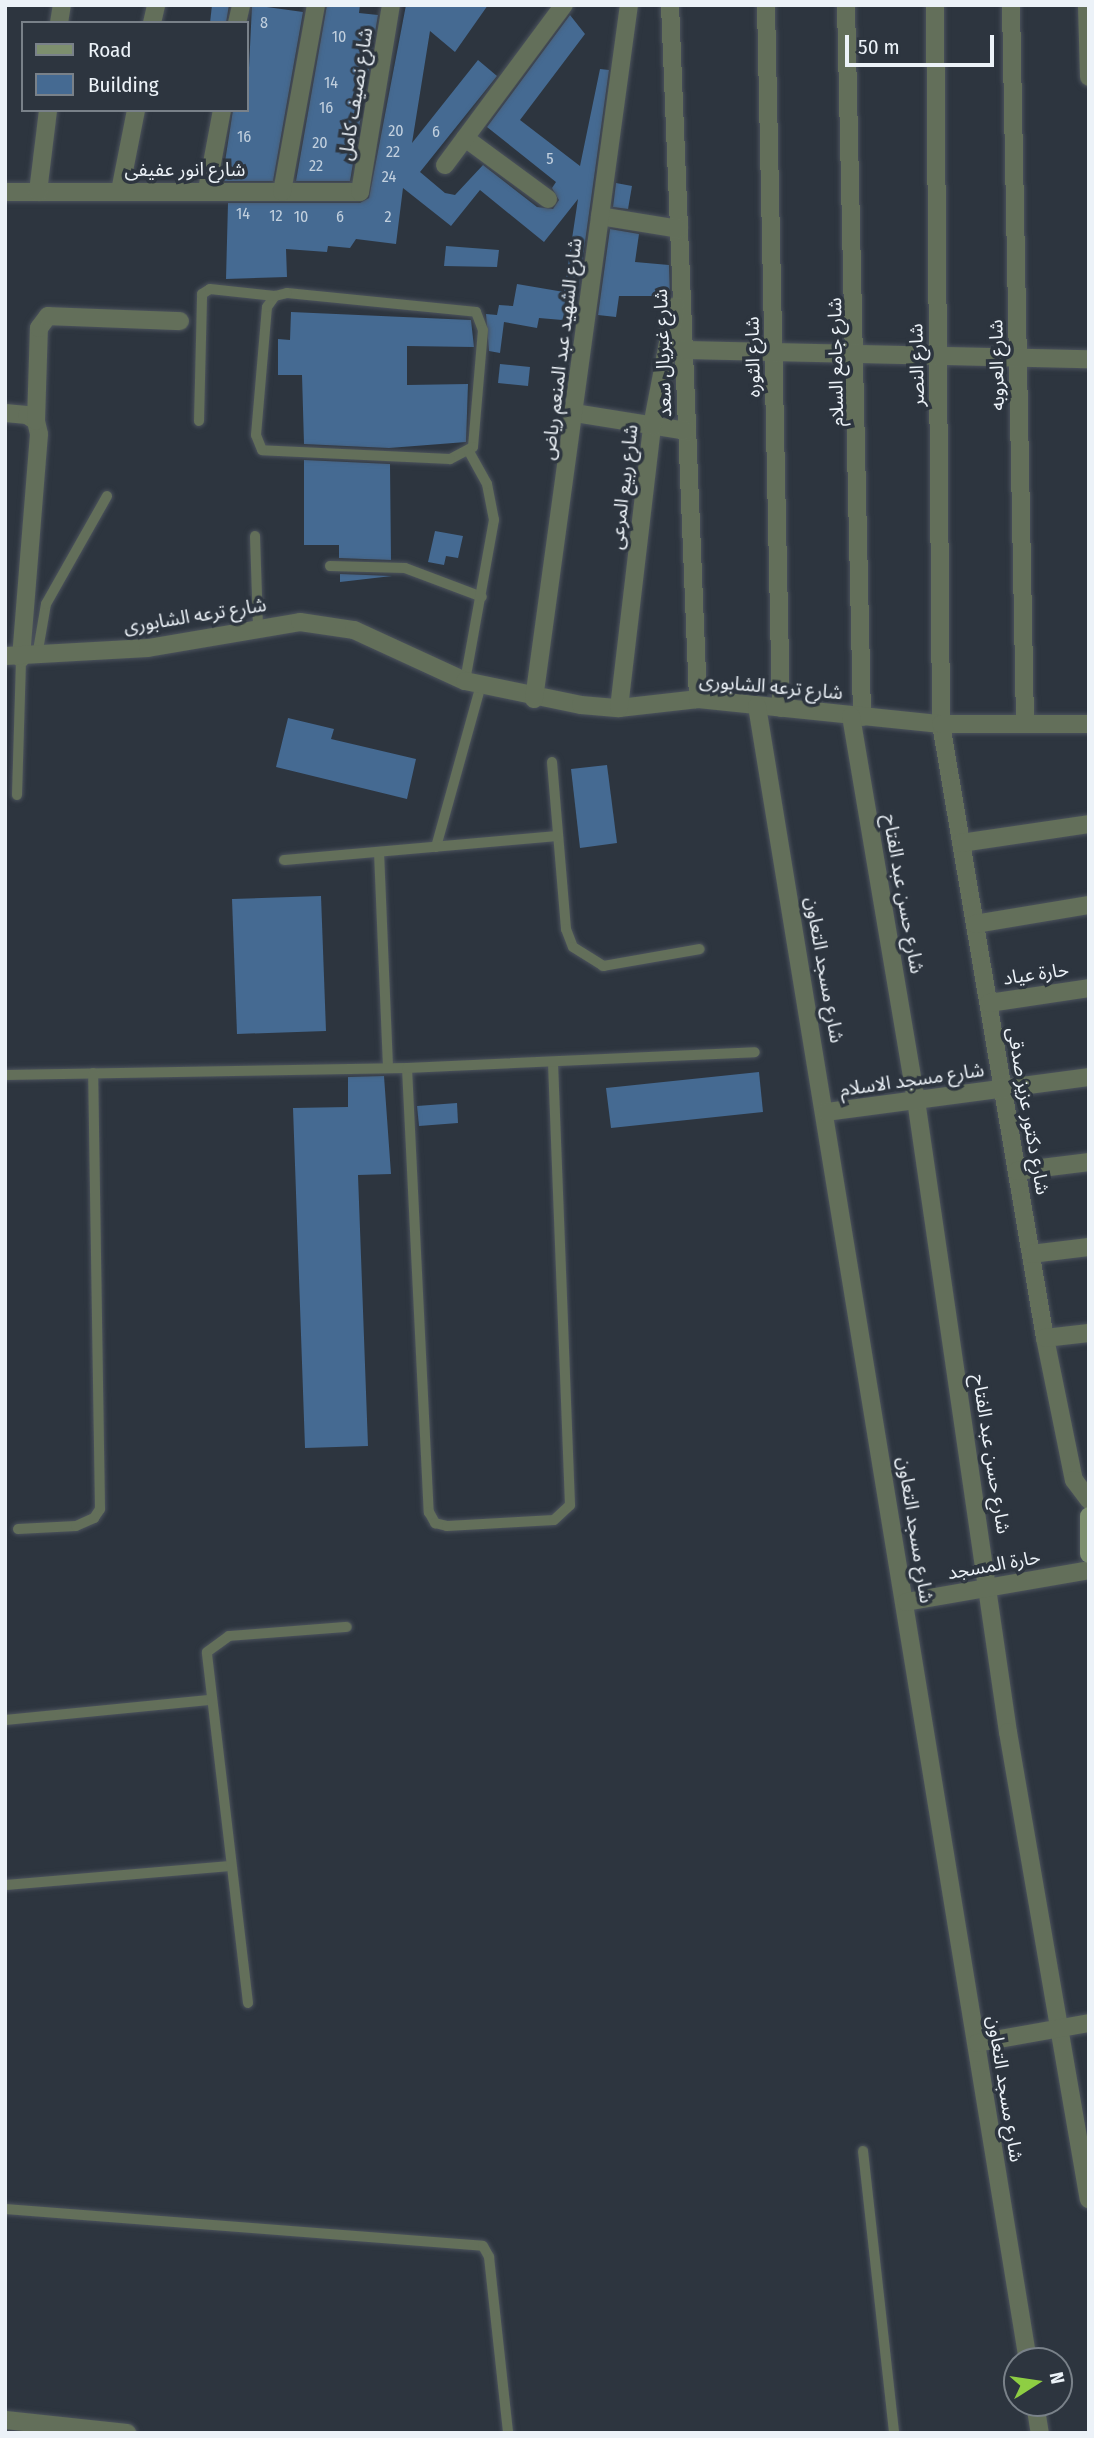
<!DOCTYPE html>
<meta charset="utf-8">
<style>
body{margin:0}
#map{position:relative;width:1094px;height:2438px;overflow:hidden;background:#2d353f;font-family:"Fira Sans Condensed","Noto Sans Arabic",sans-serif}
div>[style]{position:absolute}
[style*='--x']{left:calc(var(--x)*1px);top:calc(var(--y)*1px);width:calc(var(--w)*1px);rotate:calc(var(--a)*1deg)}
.building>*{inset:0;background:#456a92}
.roads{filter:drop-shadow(0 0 2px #4c535d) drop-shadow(0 0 2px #4c535d)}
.lane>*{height:10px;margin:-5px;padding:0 5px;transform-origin:5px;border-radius:5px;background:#636f5a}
.street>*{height:18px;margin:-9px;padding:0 9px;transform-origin:9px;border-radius:9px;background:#636f5a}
.secondary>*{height:18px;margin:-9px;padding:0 9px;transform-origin:9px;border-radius:9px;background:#7d8f6e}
span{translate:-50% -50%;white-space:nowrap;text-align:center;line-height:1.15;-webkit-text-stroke:7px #2d353f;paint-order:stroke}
.number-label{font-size:16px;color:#c2d0de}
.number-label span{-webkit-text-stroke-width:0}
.street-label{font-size:19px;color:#ecf2f8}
.frame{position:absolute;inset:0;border:7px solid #ecf2f8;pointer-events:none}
.legend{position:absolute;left:21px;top:21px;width:228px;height:91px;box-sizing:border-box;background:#2d353f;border:2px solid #798189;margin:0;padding:9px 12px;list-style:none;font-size:21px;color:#ecf2f8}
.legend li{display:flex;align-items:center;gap:14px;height:35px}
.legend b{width:35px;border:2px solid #798189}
.north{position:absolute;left:1003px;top:2347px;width:70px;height:70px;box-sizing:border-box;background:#2d353f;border:2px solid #798189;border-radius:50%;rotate:78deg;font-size:19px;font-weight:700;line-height:28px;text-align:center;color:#ecf2f8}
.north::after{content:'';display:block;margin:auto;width:24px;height:32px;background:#8ece43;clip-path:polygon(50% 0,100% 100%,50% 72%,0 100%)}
.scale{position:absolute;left:845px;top:35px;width:149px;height:32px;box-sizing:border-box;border:4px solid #ecf2f8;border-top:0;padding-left:9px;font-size:21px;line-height:24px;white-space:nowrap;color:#ecf2f8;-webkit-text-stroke:5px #2d353f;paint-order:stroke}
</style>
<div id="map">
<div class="building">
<i style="clip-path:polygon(212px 5px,229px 5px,226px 23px,210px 23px)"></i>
<i style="clip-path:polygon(252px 5px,303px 12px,273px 181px,222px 181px,233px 110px,247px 110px)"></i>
<i style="clip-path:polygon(327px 5px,360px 5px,359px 13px,378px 15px,350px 181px,296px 181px)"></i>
<i style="clip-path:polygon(406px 5px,488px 5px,455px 52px,430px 31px,412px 143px,478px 60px,497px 76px,420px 172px,445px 193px,455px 195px,483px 165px,537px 207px,553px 209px,559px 200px,552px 188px,556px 182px,487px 127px,570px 15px,585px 34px,520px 120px,580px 166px,600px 69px,609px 70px,574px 321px,539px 318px,537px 328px,504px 322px,500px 353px,489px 351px,486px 314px,497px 315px,499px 305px,513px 306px,517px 284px,564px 292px,578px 199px,544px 242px,480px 190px,451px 226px,403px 188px,396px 244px,356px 239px,350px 248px,328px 246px,327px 252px,286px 249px,287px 277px,226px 279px,228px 203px,360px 203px,369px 198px)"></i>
<i style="clip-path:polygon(616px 183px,632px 186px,628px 209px,613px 207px)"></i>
<i style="clip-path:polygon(610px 229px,639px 234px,635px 262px,669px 265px,670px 296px,619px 296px,616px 317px,598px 315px)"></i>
<i style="clip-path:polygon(446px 246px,499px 250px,497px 267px,444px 266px)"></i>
<i style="clip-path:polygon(291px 312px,471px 320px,474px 347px,407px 346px,407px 385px,468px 384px,466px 442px,389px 448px,304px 444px,302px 375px,278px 375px,278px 339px,290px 340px)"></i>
<i style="clip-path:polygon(500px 364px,530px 367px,528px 386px,498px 383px)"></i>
<i style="clip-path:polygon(304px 460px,390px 464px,391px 560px,339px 558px,339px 545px,304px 545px)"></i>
<i style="clip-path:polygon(435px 531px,463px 536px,458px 558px,446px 556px,444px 565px,428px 562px)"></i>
<i style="clip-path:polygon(340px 574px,392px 576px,340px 582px)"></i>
<i style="clip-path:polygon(288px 718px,334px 729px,331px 739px,416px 759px,407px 799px,276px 767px)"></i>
<i style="clip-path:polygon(607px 765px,617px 843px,580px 848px,571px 769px)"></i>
<i style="clip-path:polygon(321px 896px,326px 1031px,237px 1034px,232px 899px)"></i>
<i style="clip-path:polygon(759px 1072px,763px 1112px,611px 1128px,606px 1088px)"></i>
<i style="clip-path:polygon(384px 1076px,391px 1174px,358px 1175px,368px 1446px,305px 1448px,293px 1108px,348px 1107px,348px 1077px)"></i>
<i style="clip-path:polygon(457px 1103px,458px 1123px,419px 1126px,417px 1106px)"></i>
</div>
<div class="roads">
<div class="lane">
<i style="--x:287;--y:293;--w:190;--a:5.7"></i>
<i style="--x:476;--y:312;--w:19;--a:69"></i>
<i style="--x:483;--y:330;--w:117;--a:94.9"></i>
<i style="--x:473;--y:447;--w:26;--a:152"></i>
<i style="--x:450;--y:459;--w:188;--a:-177.3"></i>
<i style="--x:262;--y:450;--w:16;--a:-112"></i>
<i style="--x:256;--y:435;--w:128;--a:-85.1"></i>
<i style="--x:267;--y:307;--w:14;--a:-54"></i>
<i style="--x:275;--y:296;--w:12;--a:-14"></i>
<i style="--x:199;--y:421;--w:127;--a:-88.6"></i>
<i style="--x:202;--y:294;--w:9;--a:-32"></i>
<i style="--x:210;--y:289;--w:65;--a:6.1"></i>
<i style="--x:255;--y:536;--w:91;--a:88.1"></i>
<i style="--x:330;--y:566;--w:75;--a:1.5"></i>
<i style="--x:405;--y:568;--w:82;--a:20.6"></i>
<i style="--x:37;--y:656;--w:53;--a:-80.2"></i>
<i style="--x:46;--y:604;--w:124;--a:-60.5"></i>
<i style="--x:465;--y:681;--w:164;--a:-79.8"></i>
<i style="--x:494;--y:520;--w:37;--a:-101"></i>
<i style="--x:487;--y:484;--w:37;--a:-119"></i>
<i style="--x:552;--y:762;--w:168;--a:85.2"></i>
<i style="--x:566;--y:929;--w:19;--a:69"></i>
<i style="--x:573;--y:947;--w:36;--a:32"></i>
<i style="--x:603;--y:966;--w:98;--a:-9.9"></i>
<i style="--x:17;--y:795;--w:137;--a:-88.3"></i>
<i style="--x:436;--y:847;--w:168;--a:-74.5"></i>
<i style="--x:379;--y:852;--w:216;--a:87.6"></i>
<i style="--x:284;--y:860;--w:275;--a:-5"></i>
<i style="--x:407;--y:1068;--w:445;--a:87.2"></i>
<i style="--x:429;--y:1512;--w:13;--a:61"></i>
<i style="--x:435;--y:1523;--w:12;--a:14"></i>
<i style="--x:447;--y:1526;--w:107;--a:-3.2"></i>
<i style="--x:554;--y:1520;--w:22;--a:-43"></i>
<i style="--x:570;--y:1505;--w:442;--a:-92.2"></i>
<i style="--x:5;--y:1075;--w:402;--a:-1"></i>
<i style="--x:407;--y:1068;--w:348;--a:-2.6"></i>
<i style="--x:18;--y:1529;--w:58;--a:-3"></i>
<i style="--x:76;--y:1526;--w:20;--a:-24"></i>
<i style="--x:94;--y:1518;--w:11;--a:-56"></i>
<i style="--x:100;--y:1509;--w:436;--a:-90.9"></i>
<i style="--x:5;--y:1720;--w:205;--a:-5.6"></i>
<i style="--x:5;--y:1885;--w:227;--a:-4.8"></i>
<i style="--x:248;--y:2003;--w:353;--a:-96.7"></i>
<i style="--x:207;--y:1652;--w:27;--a:-36"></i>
<i style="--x:229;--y:1636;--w:118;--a:-4.4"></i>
<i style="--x:863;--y:2151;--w:284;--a:83.7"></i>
<i style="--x:5;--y:2209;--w:479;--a:4.4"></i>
<i style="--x:483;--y:2246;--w:13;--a:61"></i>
<i style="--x:489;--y:2257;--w:177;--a:83.8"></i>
</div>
<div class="street">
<i style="--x:670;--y:5;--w:695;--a:87.69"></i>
<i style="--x:766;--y:5;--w:703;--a:88.78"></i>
<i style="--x:846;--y:5;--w:712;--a:88.71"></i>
<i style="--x:935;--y:5;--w:719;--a:89.52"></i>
<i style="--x:941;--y:724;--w:623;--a:80.39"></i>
<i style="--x:1045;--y:1338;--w:145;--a:78.5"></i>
<i style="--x:1074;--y:1480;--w:25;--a:53"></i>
<i style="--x:1011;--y:5;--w:719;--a:88.88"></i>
<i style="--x:1087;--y:5;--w:72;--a:88.4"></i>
<i style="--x:59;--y:23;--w:18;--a:-81"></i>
<i style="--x:152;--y:23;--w:18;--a:-77"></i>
<i style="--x:237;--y:23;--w:18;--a:-77"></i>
<i style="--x:465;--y:138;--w:103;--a:36.3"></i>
<i style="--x:445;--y:165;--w:199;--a:-53.4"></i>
<i style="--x:207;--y:190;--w:81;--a:-79.4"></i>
<i style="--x:120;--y:191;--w:83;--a:-78.8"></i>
<i style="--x:5;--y:192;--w:355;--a:0"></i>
<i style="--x:360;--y:192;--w:190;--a:-80.6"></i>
<i style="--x:38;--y:192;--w:83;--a:-83"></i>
<i style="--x:282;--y:192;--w:190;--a:-79.7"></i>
<i style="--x:600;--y:216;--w:80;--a:9.3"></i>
<i style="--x:684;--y:350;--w:405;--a:1.3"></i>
<i style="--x:5;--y:413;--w:22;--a:5"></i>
<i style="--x:27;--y:415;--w:11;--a:34"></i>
<i style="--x:36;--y:421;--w:13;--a:77"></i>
<i style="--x:39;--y:434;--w:225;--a:94.6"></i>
<i style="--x:575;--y:413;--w:113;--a:9.1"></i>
<i style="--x:36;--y:421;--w:93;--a:-88.2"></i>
<i style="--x:39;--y:328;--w:15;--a:-53"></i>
<i style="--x:48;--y:316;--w:132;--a:2.2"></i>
<i style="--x:5;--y:656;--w:143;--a:-3.2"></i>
<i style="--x:148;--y:648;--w:154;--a:-9.7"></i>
<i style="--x:300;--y:622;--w:55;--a:8.4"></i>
<i style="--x:354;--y:630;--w:122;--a:24.7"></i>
<i style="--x:465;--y:681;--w:118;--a:11.7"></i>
<i style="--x:581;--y:705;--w:38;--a:5"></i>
<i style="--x:619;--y:708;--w:80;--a:-6.5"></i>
<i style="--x:698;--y:699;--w:244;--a:5.9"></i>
<i style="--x:941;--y:724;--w:148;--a:0"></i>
<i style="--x:534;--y:699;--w:700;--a:-82.21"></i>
<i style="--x:757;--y:706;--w:1677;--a:80.7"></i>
<i style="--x:619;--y:708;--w:284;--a:-83.3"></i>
<i style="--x:652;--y:426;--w:122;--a:-79.1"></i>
<i style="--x:851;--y:716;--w:389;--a:80.4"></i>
<i style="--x:916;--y:1100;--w:639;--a:81.72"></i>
<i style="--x:1008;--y:1732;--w:474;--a:80.2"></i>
<i style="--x:961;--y:843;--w:129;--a:-8.4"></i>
<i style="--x:975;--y:924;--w:116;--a:-9.5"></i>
<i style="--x:989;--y:1003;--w:101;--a:-8.5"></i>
<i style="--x:827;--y:1112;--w:264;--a:-7.6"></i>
<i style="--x:1017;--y:1171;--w:73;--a:-7.1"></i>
<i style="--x:1031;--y:1254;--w:58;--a:-6.9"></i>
<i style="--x:1045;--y:1338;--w:44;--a:-6.5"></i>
<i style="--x:906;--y:1602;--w:186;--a:-9.9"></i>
<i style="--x:977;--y:2043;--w:114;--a:-10.1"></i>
<i style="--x:1035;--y:2403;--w:30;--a:81"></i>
<i style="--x:5;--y:2420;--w:123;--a:6.1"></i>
</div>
<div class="secondary">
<i style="--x:1089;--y:1516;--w:38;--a:90"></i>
</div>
</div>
<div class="number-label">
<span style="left:264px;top:23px">8</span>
<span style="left:339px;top:37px">10</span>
<span style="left:331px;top:83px">14</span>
<span style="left:326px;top:108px">16</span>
<span style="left:396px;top:131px">20</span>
<span style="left:436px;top:132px">6</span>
<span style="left:244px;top:137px">16</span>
<span style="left:320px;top:143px">20</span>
<span style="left:393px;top:152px">22</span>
<span style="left:550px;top:159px">5</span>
<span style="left:316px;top:166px">22</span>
<span style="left:389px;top:177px">24</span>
<span style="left:243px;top:214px">14</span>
<span style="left:276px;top:216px">12</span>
<span style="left:301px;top:217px">10</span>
<span style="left:340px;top:217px">6</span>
<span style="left:388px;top:217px">2</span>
</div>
<div class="street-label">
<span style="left:356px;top:94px;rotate:-81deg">شارع نصيف كامل</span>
<span style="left:185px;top:170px">شارع انور عفيفى</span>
<span style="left:562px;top:349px;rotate:-83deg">شارع الشهيد عبد المنعم رياض</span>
<span style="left:663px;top:353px;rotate:-92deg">شارع غبريال سعد</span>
<span style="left:753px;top:357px;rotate:-91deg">شارع الثوره</span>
<span style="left:836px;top:362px;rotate:-91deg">شارع جامع السلام</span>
<span style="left:917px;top:365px;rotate:-91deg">شارع النصر</span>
<span style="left:997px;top:365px;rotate:-91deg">شارع العروبه</span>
<span style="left:624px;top:487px;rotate:-83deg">شارع ربيع المرعى</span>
<span style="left:195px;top:616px;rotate:-9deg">شارع ترعه الشابورى</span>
<span style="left:771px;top:687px;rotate:5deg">شارع ترعه الشابورى</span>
<span style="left:903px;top:894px;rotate:80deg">شارع حسن عبد الفتاح</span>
<span style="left:824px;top:970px;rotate:80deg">شارع مسجد التعاون</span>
<span style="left:1036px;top:974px;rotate:-8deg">حارة عياد</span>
<span style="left:912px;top:1080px;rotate:-8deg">شارع مسجد الاسلام</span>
<span style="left:1028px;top:1111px;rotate:80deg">شارع دكتور عزيز صدقى</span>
<span style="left:991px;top:1454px;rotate:81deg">شارع حسن عبد الفتاح</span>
<span style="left:915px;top:1530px;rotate:81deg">شارع مسجد التعاون</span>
<span style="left:994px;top:1565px;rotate:-10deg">حارة المسجد</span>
<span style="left:1005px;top:2089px;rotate:81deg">شارع مسجد التعاون</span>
</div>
<div class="frame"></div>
<ul class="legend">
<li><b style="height:9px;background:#7d8f6e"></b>Road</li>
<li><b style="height:19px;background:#456a92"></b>Building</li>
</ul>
<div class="north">N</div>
<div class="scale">50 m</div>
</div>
